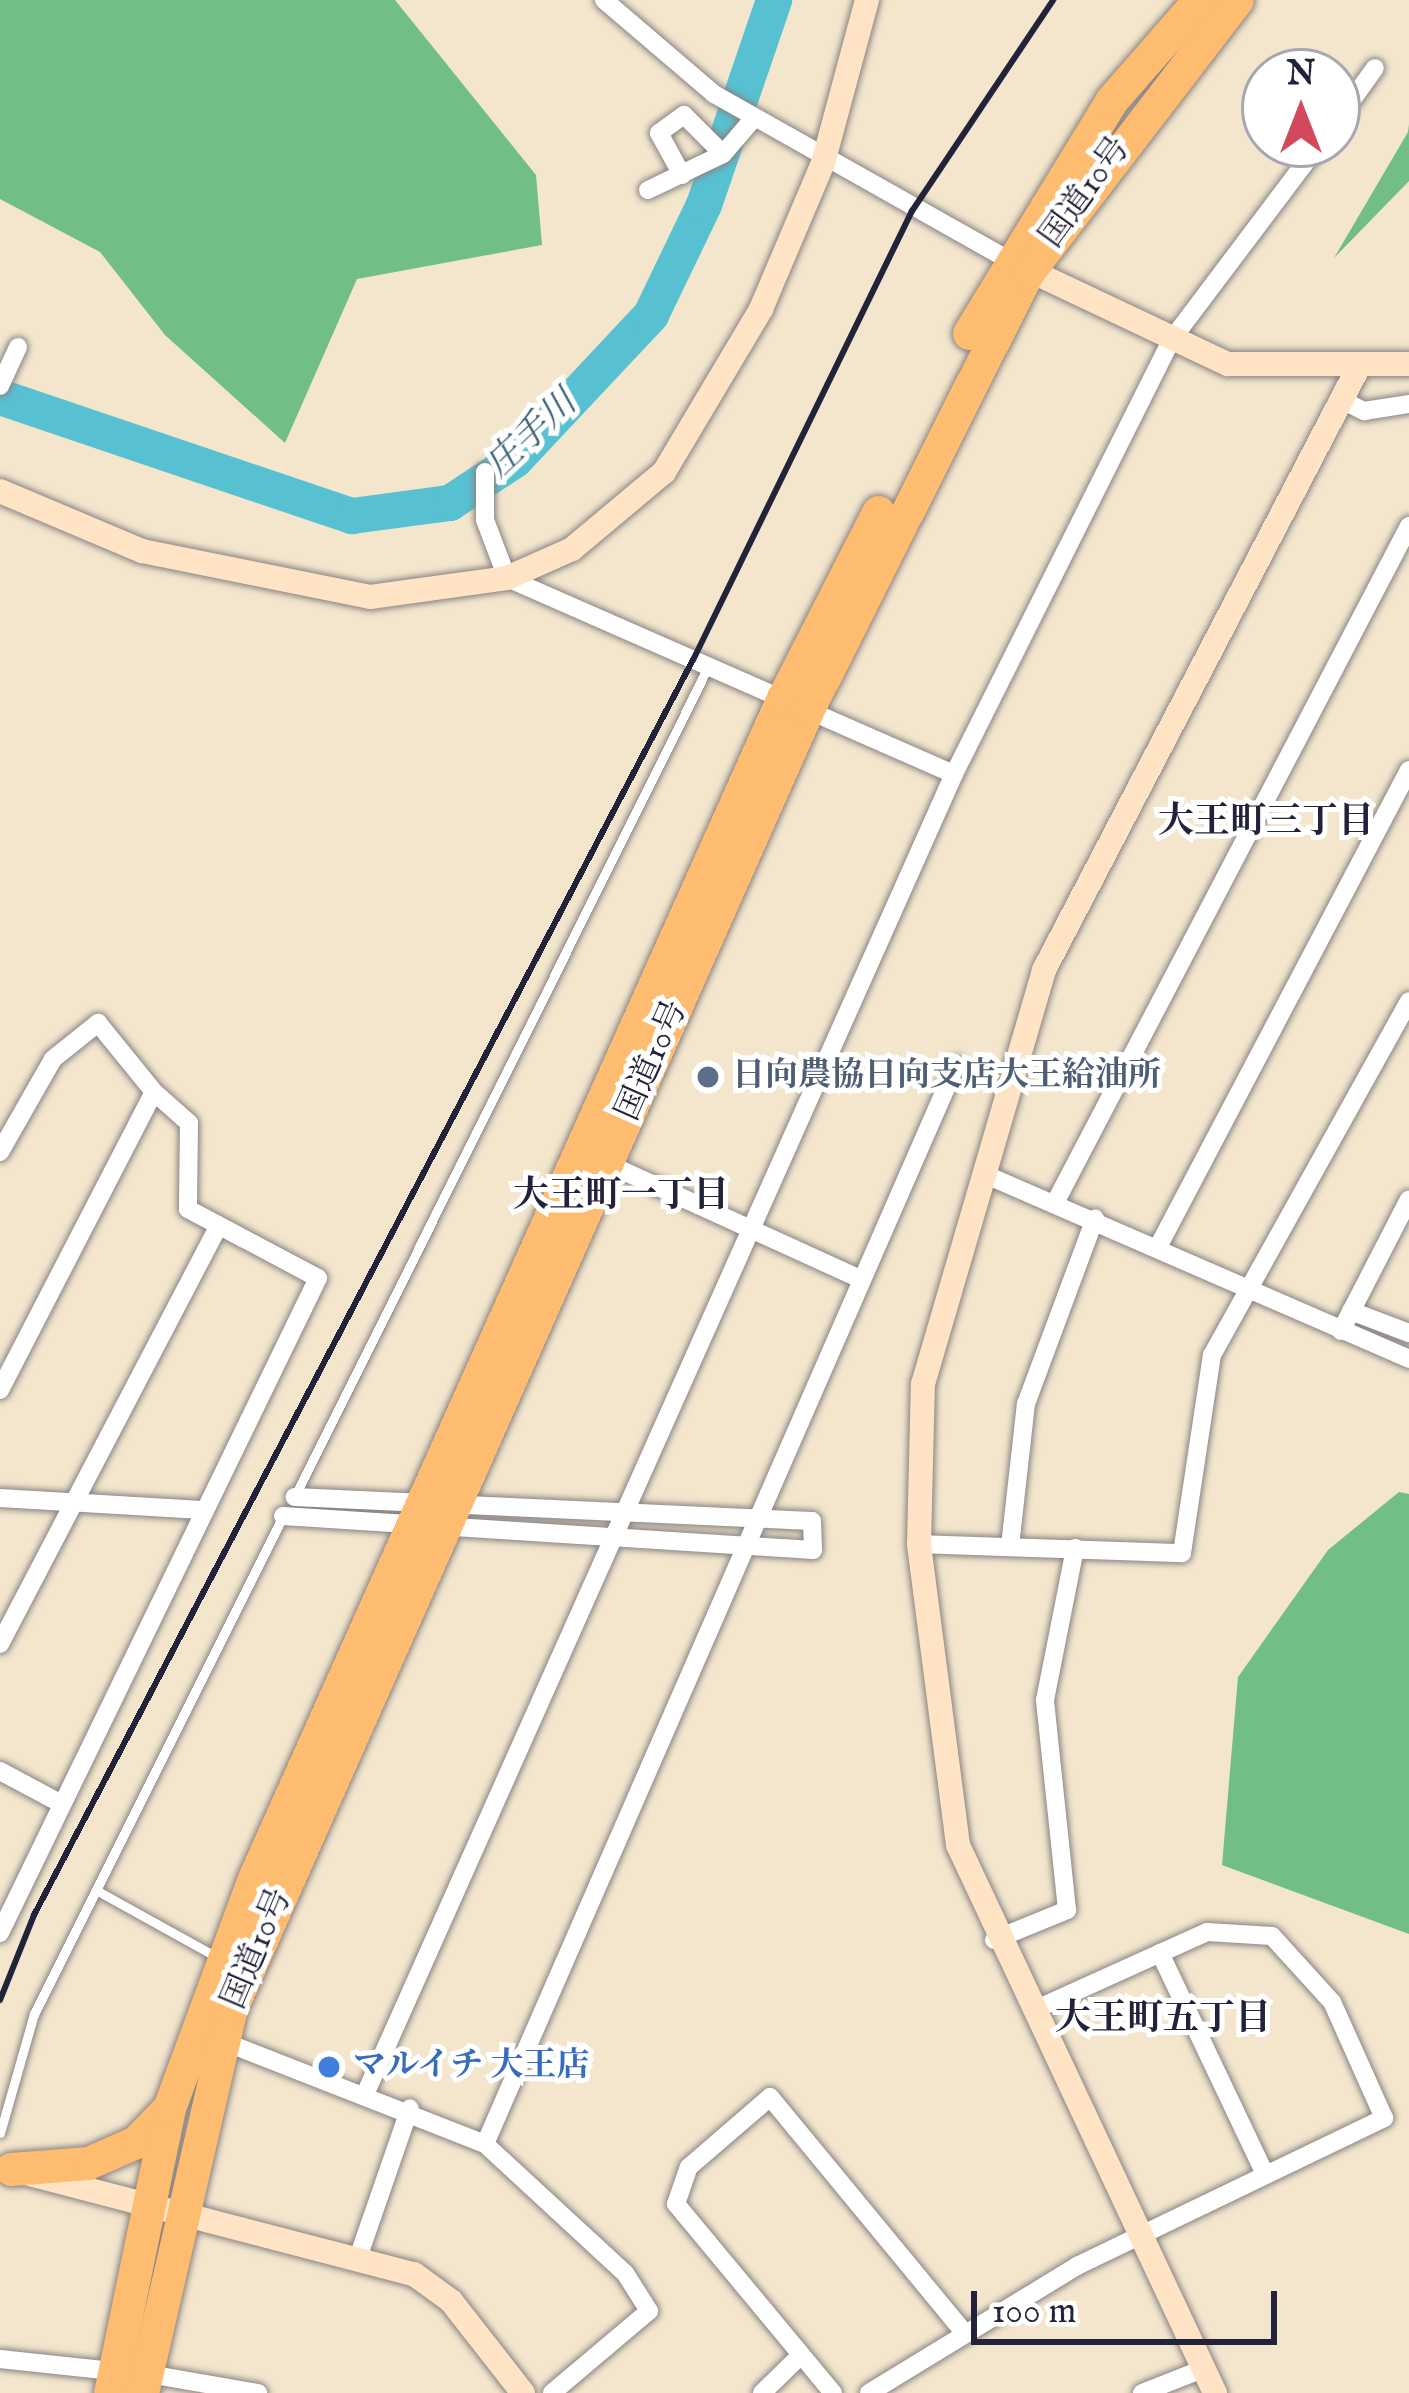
<!DOCTYPE html>
<meta charset="utf-8">
<style>
body{margin:0}
#map{position:relative;width:1409px;height:2393px;overflow:hidden;background:#f3e6cd;font-family:"IM FELL English","Noto Serif JP",serif}
div>[style]{position:absolute}
[style*='--x']{left:calc(var(--x)*1px);top:calc(var(--y)*1px);width:calc(var(--w)*1px);rotate:calc(var(--a)*1deg)}
.forest>*{inset:0;background:#71be86}
.river>*{height:36px;margin:-18px;padding:0 18px;transform-origin:18px;border-radius:18px;background:#57c1d2}
.roads{filter:drop-shadow(0 0 3px #8a8484) drop-shadow(0 0 3px #8a8484)}
.lane>*{height:9px;margin:-4.5px;padding:0 4.5px;transform-origin:4.5px;border-radius:4.5px;background:#fff}
.street>*{height:18px;margin:-9px;padding:0 9px;transform-origin:9px;border-radius:9px;background:#fff}
.secondary>*{height:24px;margin:-12px;padding:0 12px;transform-origin:12px;border-radius:12px;background:#fee4c5}
.highway>*{height:33px;margin:-16.5px;padding:0 16.5px;transform-origin:16.5px;border-radius:16.5px;background:#fdbc6f}
.rail>*{height:6px;margin:-3px;padding:0 3px;transform-origin:3px;border-radius:3px;background:#22223b}
.dots>*{width:33px;height:33px;translate:-50% -50%;box-sizing:border-box;border:6px solid #fff;border-radius:50%}
span{translate:-50% -50%;white-space:nowrap;text-align:center;line-height:1.15;-webkit-text-stroke:10px #fff;paint-order:stroke}
.street-label{font-size:33px;color:#22223b}
.service-label{font-size:33px;color:#4e5e75;font-weight:700}
.left{translate:0 -50%;text-align:left}
.shop-label{font-size:33px;color:#366cbe;font-weight:700}
.water-label{font-size:36px;color:#376277;font-style:italic}
.neighbourhood-label{font-size:36px;color:#22223b;font-weight:700}
.north{position:absolute;left:1241px;top:48px;width:120px;height:120px;box-sizing:border-box;background:#fff;border:3px solid #a7a7b1;border-radius:50%;rotate:0deg;font-size:33px;font-weight:700;line-height:48px;text-align:center;color:#22223b}
.north::after{content:'';display:block;margin:auto;width:42px;height:54px;background:#d1495b;clip-path:polygon(50% 0,100% 100%,50% 72%,0 100%)}
.scale{position:absolute;left:971px;top:2291px;width:306px;height:54px;box-sizing:border-box;border:6px solid #22223b;border-top:0;padding-left:15px;font-size:36px;line-height:42px;white-space:nowrap;color:#22223b;-webkit-text-stroke:9px #fff;paint-order:stroke}
</style>
<div id="map">
<div class="forest">
<i style="clip-path:polygon(0 0,395px 0,536px 175px,542px 245px,357px 279px,285px 443px,165px 335px,100px 252px,0 199px)"></i>
<i style="clip-path:polygon(1409px 124px,1409px 181px,1334px 258px,1408px 132px)"></i>
<i style="clip-path:polygon(1399px 1492px,1409px 1494px,1409px 1934px,1222px 1865px,1238px 1677px,1328px 1550px)"></i>
</div>
<div class="river">
<i style="--x:0;--y:397;--w:372;--a:18.7"></i>
<i style="--x:352;--y:516;--w:99;--a:-7.6"></i>
<i style="--x:450;--y:503;--w:78;--a:-33.5"></i>
<i style="--x:515;--y:460;--w:199;--a:-46.8"></i>
<i style="--x:651;--y:315;--w:122;--a:-64.3"></i>
<i style="--x:704;--y:205;--w:217;--a:-71.1"></i>
</div>
<div class="roads">
<div class="lane">
<i style="--x:294;--y:1498;--w:928;--a:-63.52"></i>
<i style="--x:96;--y:1890;--w:138;--a:29"></i>
<i style="--x:0;--y:2133;--w:124;--a:-74.1"></i>
<i style="--x:34;--y:2014;--w:555;--a:-63.43"></i>
</div>
<div class="street">
<i style="--x:604;--y:0;--w:145;--a:40.5"></i>
<i style="--x:714;--y:94;--w:336;--a:29.4"></i>
<i style="--x:1337;--y:121;--w:65;--a:-54.4"></i>
<i style="--x:682;--y:175;--w:48;--a:-118.7"></i>
<i style="--x:659;--y:133;--w:31;--a:-36"></i>
<i style="--x:684;--y:115;--w:55;--a:45"></i>
<i style="--x:648;--y:190;--w:83;--a:-25.6"></i>
<i style="--x:723;--y:154;--w:46;--a:-49.4"></i>
<i style="--x:0;--y:386;--w:43;--a:-65.2"></i>
<i style="--x:1342;--y:400;--w:25;--a:27"></i>
<i style="--x:1364;--y:411;--w:46;--a:-8.8"></i>
<i style="--x:485;--y:472;--w:48;--a:90"></i>
<i style="--x:485;--y:520;--w:62;--a:69.2"></i>
<i style="--x:507;--y:578;--w:488;--a:23.7"></i>
<i style="--x:0;--y:1152;--w:107;--a:-60.3"></i>
<i style="--x:53;--y:1059;--w:58;--a:-38.7"></i>
<i style="--x:98;--y:1023;--w:89;--a:50.9"></i>
<i style="--x:608;--y:1164;--w:277;--a:24.5"></i>
<i style="--x:984;--y:1174;--w:464;--a:23.5"></i>
<i style="--x:1056;--y:1201;--w:762;--a:-62.39"></i>
<i style="--x:1158;--y:1247;--w:539;--a:-62.25"></i>
<i style="--x:1351;--y:1311;--w:62;--a:20.8"></i>
<i style="--x:1341;--y:1331;--w:148;--a:-62.7"></i>
<i style="--x:0;--y:1390;--w:335;--a:-62.7"></i>
<i style="--x:154;--y:1092;--w:47;--a:41.5"></i>
<i style="--x:189;--y:1123;--w:86;--a:90.7"></i>
<i style="--x:188;--y:1209;--w:147;--a:28"></i>
<i style="--x:318;--y:1278;--w:728;--a:115.9"></i>
<i style="--x:0;--y:1498;--w:202;--a:3.4"></i>
<i style="--x:283;--y:1516;--w:531;--a:3.67"></i>
<i style="--x:813;--y:1550;--w:29;--a:-92"></i>
<i style="--x:812;--y:1521;--w:518;--a:-177.34"></i>
<i style="--x:919;--y:1544;--w:263;--a:2"></i>
<i style="--x:1182;--y:1553;--w:200;--a:-81.4"></i>
<i style="--x:1212;--y:1355;--w:405;--a:-60.9"></i>
<i style="--x:1010;--y:1546;--w:143;--a:-83.6"></i>
<i style="--x:1026;--y:1404;--w:198;--a:-69.6"></i>
<i style="--x:0;--y:1644;--w:471;--a:-62.4"></i>
<i style="--x:0;--y:1771;--w:66;--a:28.1"></i>
<i style="--x:994;--y:1940;--w:79;--a:-22.3"></i>
<i style="--x:1067;--y:1910;--w:211;--a:-96"></i>
<i style="--x:1045;--y:1700;--w:155;--a:-78.8"></i>
<i style="--x:1160;--y:1953;--w:245;--a:64.6"></i>
<i style="--x:222;--y:2041;--w:282;--a:21.4"></i>
<i style="--x:485;--y:2144;--w:190;--a:42.7"></i>
<i style="--x:625;--y:2273;--w:45;--a:57.7"></i>
<i style="--x:649;--y:2311;--w:127;--a:139.8"></i>
<i style="--x:367;--y:2090;--w:1441;--a:-65.96"></i>
<i style="--x:954;--y:774;--w:483;--a:-63.4"></i>
<i style="--x:1170;--y:342;--w:248;--a:-53"></i>
<i style="--x:485;--y:2144;--w:1177;--a:-66.42"></i>
<i style="--x:360;--y:2252;--w:152;--a:-70.9"></i>
<i style="--x:0;--y:2359;--w:113;--a:6.1"></i>
<i style="--x:143;--y:2373;--w:117;--a:9.9"></i>
<i style="--x:762;--y:2393;--w:53;--a:-44.2"></i>
<i style="--x:833;--y:2393;--w:246;--a:-129.7"></i>
<i style="--x:676;--y:2204;--w:39;--a:-71"></i>
<i style="--x:689;--y:2167;--w:107;--a:-40.8"></i>
<i style="--x:770;--y:2097;--w:303;--a:50.5"></i>
<i style="--x:869;--y:2393;--w:244;--a:-31.4"></i>
<i style="--x:1077;--y:2266;--w:341;--a:-25.7"></i>
<i style="--x:1384;--y:2118;--w:127;--a:-114.1"></i>
<i style="--x:1332;--y:2002;--w:89;--a:-132.3"></i>
<i style="--x:1272;--y:1936;--w:65;--a:-176.5"></i>
<i style="--x:1207;--y:1932;--w:190;--a:155.7"></i>
<i style="--x:1142;--y:2393;--w:66;--a:-21.5"></i>
</div>
<div class="secondary">
<i style="--x:1014;--y:263;--w:237;--a:25.3"></i>
<i style="--x:1228;--y:364;--w:181;--a:0"></i>
<i style="--x:0;--y:491;--w:154;--a:22.9"></i>
<i style="--x:142;--y:551;--w:233;--a:11.4"></i>
<i style="--x:370;--y:597;--w:138;--a:-7.9"></i>
<i style="--x:507;--y:578;--w:71;--a:-24"></i>
<i style="--x:572;--y:549;--w:120;--a:-39.9"></i>
<i style="--x:664;--y:472;--w:190;--a:-59.2"></i>
<i style="--x:761;--y:309;--w:159;--a:-67"></i>
<i style="--x:823;--y:163;--w:169;--a:-74.9"></i>
<i style="--x:29;--y:2174;--w:398;--a:14.6"></i>
<i style="--x:414;--y:2274;--w:46;--a:36.1"></i>
<i style="--x:451;--y:2301;--w:117;--a:52"></i>
<i style="--x:1215;--y:2393;--w:605;--a:-115.13"></i>
<i style="--x:958;--y:1845;--w:304;--a:-97.4"></i>
<i style="--x:919;--y:1544;--w:160;--a:-88.6"></i>
<i style="--x:923;--y:1384;--w:431;--a:-73.7"></i>
<i style="--x:1044;--y:970;--w:674;--a:-62.45"></i>
</div>
<div class="highway">
<i style="--x:969;--y:333;--w:272;--a:-58.5"></i>
<i style="--x:1111;--y:101;--w:134;--a:-48.9"></i>
<i style="--x:11;--y:2169;--w:77;--a:-4.5"></i>
<i style="--x:88;--y:2163;--w:52;--a:-23.6"></i>
<i style="--x:136;--y:2142;--w:42;--a:-46"></i>
<i style="--x:110;--y:2393;--w:291;--a:-78.3"></i>
<i style="--x:169;--y:2108;--w:247;--a:-69.7"></i>
<i style="--x:255;--y:1876;--w:1291;--a:-65.86"></i>
<i style="--x:783;--y:698;--w:209;--a:-62.9"></i>
<i style="--x:142;--y:2393;--w:395;--a:-77"></i>
<i style="--x:231;--y:2008;--w:1421;--a:-66.05"></i>
<i style="--x:808;--y:709;--w:489;--a:-63.3"></i>
<i style="--x:1028;--y:272;--w:343;--a:-52.5"></i>
</div>
</div>
<div class="rail">
<i style="--x:0;--y:2000;--w:92;--a:-68.2"></i>
<i style="--x:34;--y:1915;--w:1417;--a:-62.3"></i>
<i style="--x:693;--y:660;--w:500;--a:-64"></i>
<i style="--x:912;--y:211;--w:254;--a:-56.2"></i>
</div>
<div class="dots">
<i style="left:708px;top:1077px;background:#5c6f8a"></i>
<i style="left:329px;top:2067px;background:#3f7fe0"></i>
</div>
<div class="street-label">
<span style="left:1086px;top:193px;rotate:-54deg">国道10号</span>
<span style="left:653px;top:1061px;rotate:-66deg">国道10号</span>
<span style="left:258px;top:1949px;rotate:-67deg">国道10号</span>
</div>
<div class="service-label">
<span class="left" style="left:732px;top:1077px">日向農協日向支店大王給油所</span>
</div>
<div class="shop-label">
<span class="left" style="left:353px;top:2067px">マルイチ 大王店</span>
</div>
<div class="water-label">
<span style="left:532px;top:435px;rotate:-43deg">庄手川</span>
</div>
<div class="neighbourhood-label">
<span style="left:1266px;top:823px">大王町三丁目</span>
<span style="left:621px;top:1197px">大王町一丁目</span>
<span style="left:1163px;top:2020px">大王町五丁目</span>
</div>
<div class="north">N</div>
<div class="scale">100 m</div>
</div>
